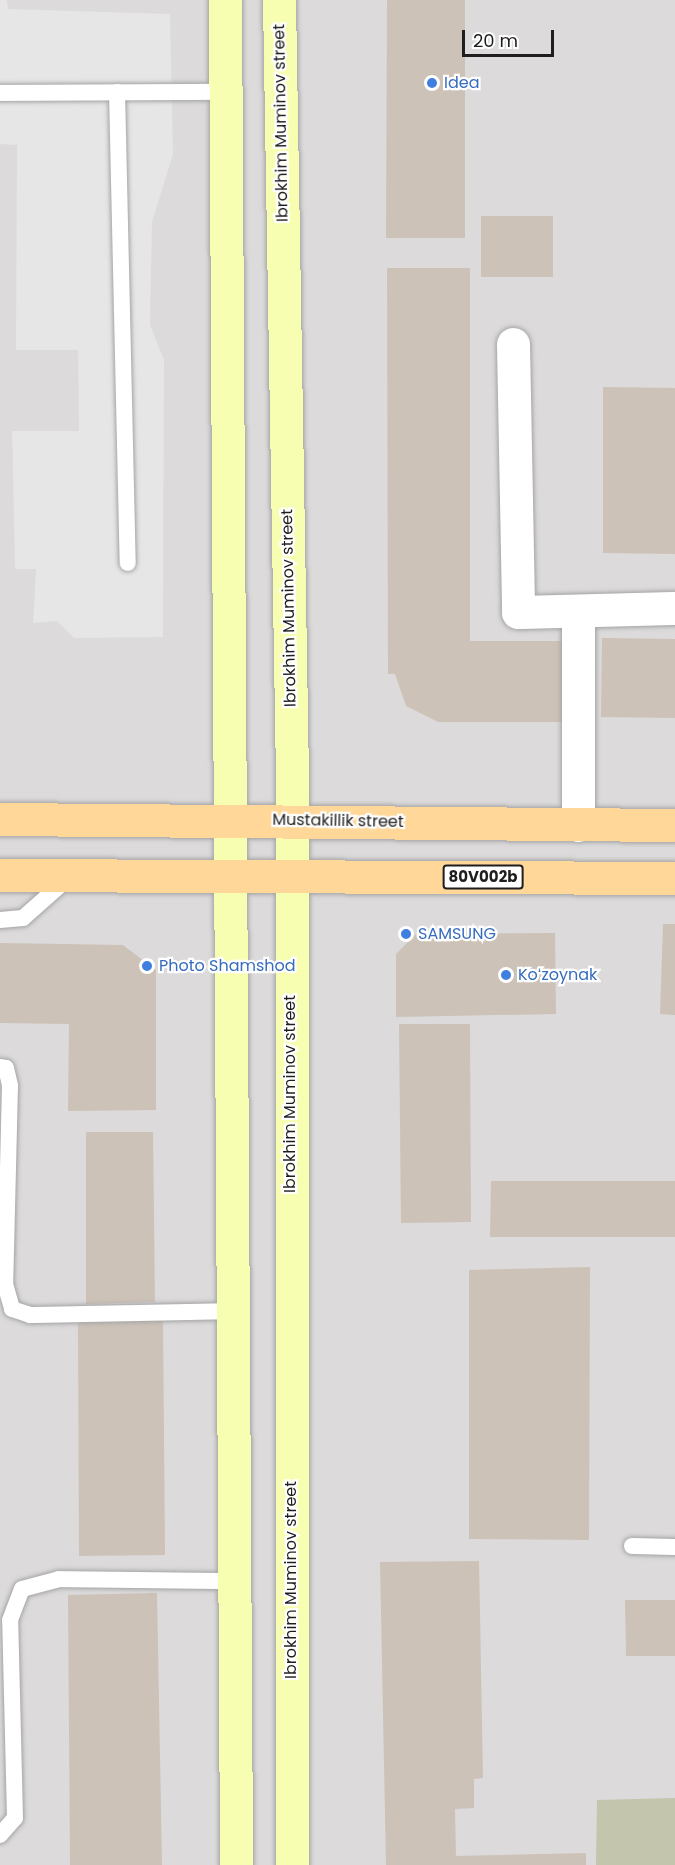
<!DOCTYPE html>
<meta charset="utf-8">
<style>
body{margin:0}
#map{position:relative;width:675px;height:1865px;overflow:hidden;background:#f0ece3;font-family:Poppins,sans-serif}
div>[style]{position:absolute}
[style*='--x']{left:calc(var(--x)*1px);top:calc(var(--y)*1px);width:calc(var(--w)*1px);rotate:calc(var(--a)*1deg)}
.residential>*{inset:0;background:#dcdada}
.construction>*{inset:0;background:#c4c5ad}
.parking>*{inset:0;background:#e6e6e6}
.building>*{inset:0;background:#ccc2b8}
.roads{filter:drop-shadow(0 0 2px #a5a5a5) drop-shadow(0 0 2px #a5a5a5)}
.lane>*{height:16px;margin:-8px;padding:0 8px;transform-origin:8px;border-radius:8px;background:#fff}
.street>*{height:33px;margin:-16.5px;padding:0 16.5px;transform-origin:16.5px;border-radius:16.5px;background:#fff}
.secondary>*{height:33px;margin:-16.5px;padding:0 16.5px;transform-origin:16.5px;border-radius:16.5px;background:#f7feb2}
.primary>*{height:33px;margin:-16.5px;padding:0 16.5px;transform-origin:16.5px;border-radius:16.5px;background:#ffd798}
.dots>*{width:16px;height:16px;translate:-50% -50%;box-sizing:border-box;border:3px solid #fff;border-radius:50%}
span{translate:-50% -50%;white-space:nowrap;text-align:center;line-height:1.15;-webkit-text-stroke:4.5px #fff;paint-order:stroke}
.shield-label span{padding:2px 4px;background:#fff;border:2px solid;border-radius:4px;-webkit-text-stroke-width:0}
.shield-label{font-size:15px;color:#1e1e1e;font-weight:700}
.shop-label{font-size:16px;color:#366cbe}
.left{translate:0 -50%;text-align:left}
.street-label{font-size:16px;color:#1e1e1e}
.scale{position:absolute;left:462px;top:30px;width:92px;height:27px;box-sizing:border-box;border:3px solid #1e1e1e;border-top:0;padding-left:8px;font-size:18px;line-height:21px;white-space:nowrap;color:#1e1e1e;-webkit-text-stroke:4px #fff;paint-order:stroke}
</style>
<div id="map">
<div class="residential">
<i style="clip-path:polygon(0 0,675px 0,675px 1865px,0 1865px)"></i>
</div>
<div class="construction">
<i style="clip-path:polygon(675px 1798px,675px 1865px,596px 1865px,597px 1800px)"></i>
</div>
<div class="parking">
<i style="clip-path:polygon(0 0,7px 0,8px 9px,170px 14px,173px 154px,152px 222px,150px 325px,164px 360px,163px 637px,74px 638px,57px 621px,33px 623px,36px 569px,15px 569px,12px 431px,79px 431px,78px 350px,16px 350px,17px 145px,0 144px)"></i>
</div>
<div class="building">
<i style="clip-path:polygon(387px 0,465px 0,465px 238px,386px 238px)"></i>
<i style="clip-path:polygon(481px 216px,553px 216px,553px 277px,481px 277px)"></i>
<i style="clip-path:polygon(387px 268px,470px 268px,470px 641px,569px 641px,569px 722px,438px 722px,406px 706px,395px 674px,388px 674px)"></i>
<i style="clip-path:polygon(603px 387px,675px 388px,675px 554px,603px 553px)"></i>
<i style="clip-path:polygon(602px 638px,675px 639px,675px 718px,601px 717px)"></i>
<i style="clip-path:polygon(663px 924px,675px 924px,675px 1015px,660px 1014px)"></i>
<i style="clip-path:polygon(555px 933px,556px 1014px,396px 1017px,396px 954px,416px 934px)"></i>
<i style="clip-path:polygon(0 943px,123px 945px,156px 970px,156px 1110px,68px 1111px,69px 1024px,0 1023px)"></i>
<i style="clip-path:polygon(399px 1024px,470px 1024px,471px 1222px,401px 1223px)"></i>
<i style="clip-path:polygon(86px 1132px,153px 1132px,155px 1302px,86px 1304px)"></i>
<i style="clip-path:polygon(491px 1181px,675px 1181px,675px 1237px,490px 1237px)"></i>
<i style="clip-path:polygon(590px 1267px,589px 1540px,469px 1539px,469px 1270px)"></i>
<i style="clip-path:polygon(163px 1321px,165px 1555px,79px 1556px,78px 1322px)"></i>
<i style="clip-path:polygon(479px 1561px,483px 1778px,474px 1779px,474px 1808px,455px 1809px,456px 1856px,586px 1853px,586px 1865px,386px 1865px,380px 1562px)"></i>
<i style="clip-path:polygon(157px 1593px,162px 1865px,70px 1865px,68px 1595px)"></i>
<i style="clip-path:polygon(625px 1600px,675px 1600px,675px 1656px,626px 1656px)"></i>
</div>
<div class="roads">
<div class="lane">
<i style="--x:117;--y:92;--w:471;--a:88.7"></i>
<i style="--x:0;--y:93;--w:225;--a:-0.3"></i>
<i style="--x:0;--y:920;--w:23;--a:-5"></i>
<i style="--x:23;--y:918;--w:60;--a:-41.6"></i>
<i style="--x:0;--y:1067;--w:6;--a:9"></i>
<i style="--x:6;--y:1068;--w:18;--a:77"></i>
<i style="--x:10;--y:1086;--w:198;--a:91.4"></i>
<i style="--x:5;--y:1284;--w:26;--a:74"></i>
<i style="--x:12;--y:1309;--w:19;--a:18"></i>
<i style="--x:30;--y:1315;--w:201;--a:-1.1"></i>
<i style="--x:632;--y:1546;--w:43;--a:1.3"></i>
<i style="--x:0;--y:1835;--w:23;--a:-49"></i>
<i style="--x:15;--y:1818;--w:198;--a:-91.4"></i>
<i style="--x:10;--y:1620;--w:33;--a:-69"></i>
<i style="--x:22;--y:1589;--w:38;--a:-15"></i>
<i style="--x:59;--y:1579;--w:174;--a:0.7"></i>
</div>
<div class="street">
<i style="--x:513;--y:344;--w:268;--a:88.9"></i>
<i style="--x:518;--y:612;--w:157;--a:-1.5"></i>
<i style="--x:578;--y:612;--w:213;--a:90"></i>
</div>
<div class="secondary">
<i style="--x:225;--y:0;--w:1865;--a:89.66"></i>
<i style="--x:279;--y:0;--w:775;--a:89.04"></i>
<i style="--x:292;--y:775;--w:1090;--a:90"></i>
</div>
<div class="primary">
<i style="--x:0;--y:819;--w:675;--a:0.51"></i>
<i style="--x:0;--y:875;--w:675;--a:0.25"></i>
</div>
</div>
<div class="dots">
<i style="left:432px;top:83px;background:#3f7fe0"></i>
<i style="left:406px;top:934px;background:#3f7fe0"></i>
<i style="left:147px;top:966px;background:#3f7fe0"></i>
<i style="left:506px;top:975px;background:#3f7fe0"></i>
</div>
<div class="shield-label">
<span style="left:483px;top:877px">80V002b</span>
</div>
<div class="shop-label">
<span class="left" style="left:444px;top:83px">Idea</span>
<span class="left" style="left:418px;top:934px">SAMSUNG</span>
<span class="left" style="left:159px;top:966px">Photo Shamshod</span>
<span class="left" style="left:518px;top:975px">Koʻzoynak</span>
</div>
<div class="street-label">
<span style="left:281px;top:123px;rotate:-91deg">Ibrokhim Muminov street</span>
<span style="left:289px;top:608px;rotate:-91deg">Ibrokhim Muminov street</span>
<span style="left:338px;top:821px;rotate:1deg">Mustakillik street</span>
<span style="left:290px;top:1094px;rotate:-90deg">Ibrokhim Muminov street</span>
<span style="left:291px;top:1580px;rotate:-90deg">Ibrokhim Muminov street</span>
</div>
<div class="scale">20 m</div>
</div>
